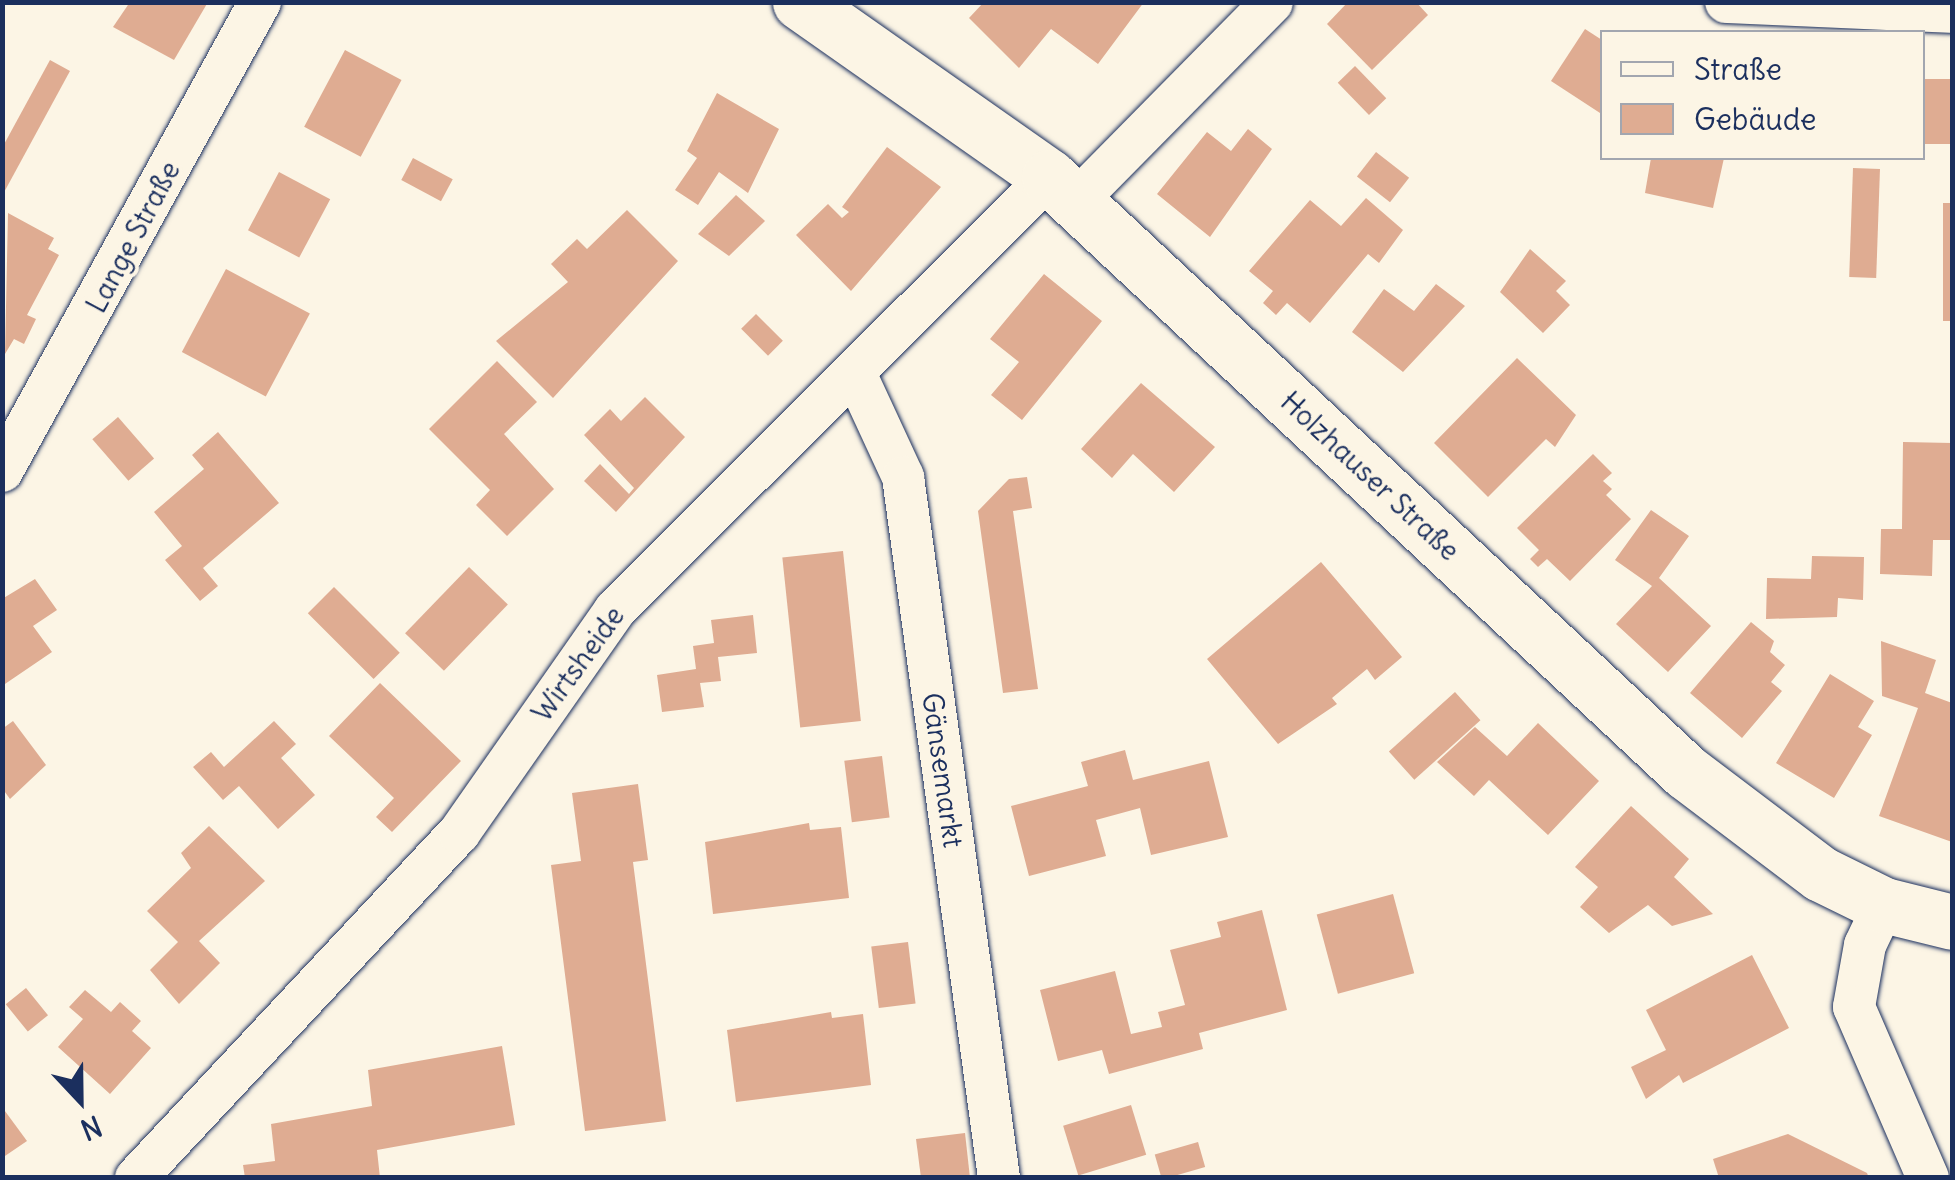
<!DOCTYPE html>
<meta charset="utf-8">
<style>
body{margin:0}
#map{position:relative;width:1955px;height:1180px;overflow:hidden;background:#fcf5e5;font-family:Delius,sans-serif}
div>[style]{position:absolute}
.building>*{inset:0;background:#dfac92;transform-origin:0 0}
.roads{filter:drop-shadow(0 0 2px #1b2f5e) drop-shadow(0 0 2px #1b2f5e)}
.street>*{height:42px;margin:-21px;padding:0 21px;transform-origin:21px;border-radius:21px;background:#fcf5e5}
.secondary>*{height:55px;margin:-27.5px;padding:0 27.5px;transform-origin:27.5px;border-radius:27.5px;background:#fcf5e5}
span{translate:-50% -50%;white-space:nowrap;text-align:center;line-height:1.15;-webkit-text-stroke:8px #fcf5e5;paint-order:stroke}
.street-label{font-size:28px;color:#1b2f5e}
.frame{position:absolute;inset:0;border:5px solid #1b2f5e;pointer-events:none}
.legend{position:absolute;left:1600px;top:30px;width:325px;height:130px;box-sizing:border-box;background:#fcf5e5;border:2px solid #a2a6af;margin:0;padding:12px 18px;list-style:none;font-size:30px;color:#1b2f5e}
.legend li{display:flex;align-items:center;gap:20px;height:50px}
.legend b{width:50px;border:2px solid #a2a6af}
.north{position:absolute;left:30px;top:1050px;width:100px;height:100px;-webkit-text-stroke:8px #fcf5e5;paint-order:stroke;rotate:158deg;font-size:28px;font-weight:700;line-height:40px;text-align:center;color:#1b2f5e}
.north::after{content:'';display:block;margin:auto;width:35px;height:45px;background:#1b2f5e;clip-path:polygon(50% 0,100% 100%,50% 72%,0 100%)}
</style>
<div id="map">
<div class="building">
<div style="clip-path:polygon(130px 2px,208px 2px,174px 60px,113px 27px)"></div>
<div style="clip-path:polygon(984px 2px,1022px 5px,1144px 2px,1098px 64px,1051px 29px,1019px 68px,969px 18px)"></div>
<div style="clip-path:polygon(1348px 2px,1416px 2px,1428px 15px,1372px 70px,1327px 24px)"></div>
<div style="clip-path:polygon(1585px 29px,1602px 40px,1600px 113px,1551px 81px)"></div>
<div style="left:345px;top:50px;width:64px;height:87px;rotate:28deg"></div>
<div style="clip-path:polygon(50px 60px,70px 71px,2px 196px,2px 148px)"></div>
<div style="left:1355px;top:66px;width:45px;height:24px;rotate:46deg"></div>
<div style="left:1922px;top:79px;width:30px;height:65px"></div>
<div style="clip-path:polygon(717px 93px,779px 129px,748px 193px,719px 172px,698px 205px,675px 190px,697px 158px,687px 151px)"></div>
<div style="clip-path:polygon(1248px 129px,1272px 149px,1210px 237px,1157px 194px,1207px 132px,1231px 151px)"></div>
<div style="clip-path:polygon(887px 147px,941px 187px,851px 291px,796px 235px,828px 204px,842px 218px,849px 212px,842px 207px)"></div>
<div style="left:1376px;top:152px;width:42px;height:31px;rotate:38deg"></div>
<div style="left:413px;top:158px;width:45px;height:25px;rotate:28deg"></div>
<div style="clip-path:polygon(1651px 158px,1724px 158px,1713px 208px,1645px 193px)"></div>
<div style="left:1853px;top:168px;width:27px;height:109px;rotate:2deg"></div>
<div style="left:279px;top:172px;width:58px;height:66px;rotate:28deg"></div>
<div style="clip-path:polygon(736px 195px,765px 221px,729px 256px,698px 234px)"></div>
<div style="clip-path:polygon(1366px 198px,1403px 230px,1379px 263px,1368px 254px,1310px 323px,1287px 303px,1276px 315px,1263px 303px,1273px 291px,1249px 271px,1310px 200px,1341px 226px)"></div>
<div style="left:1943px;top:203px;width:9px;height:118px"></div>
<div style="clip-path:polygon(627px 210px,678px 261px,553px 398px,496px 341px,568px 282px,551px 264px,577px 239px,587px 249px)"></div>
<div style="clip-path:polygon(8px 213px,54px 238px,48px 249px,59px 255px,27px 315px,36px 319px,24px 344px,14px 339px,5px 354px)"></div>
<div style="clip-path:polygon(1530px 249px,1566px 281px,1556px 291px,1570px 305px,1543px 333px,1500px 292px)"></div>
<div style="left:226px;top:269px;width:95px;height:94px;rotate:28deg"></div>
<div style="clip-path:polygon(1044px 274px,1102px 321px,1022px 420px,991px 395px,1019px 362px,990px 339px)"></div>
<div style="clip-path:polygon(1436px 284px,1465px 306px,1403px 372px,1352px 332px,1384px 289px,1414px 311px)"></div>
<div style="left:756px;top:314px;width:38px;height:21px;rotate:45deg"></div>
<div style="clip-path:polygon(1517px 358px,1576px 415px,1555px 447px,1546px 439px,1488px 497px,1434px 443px)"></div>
<div style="clip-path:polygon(497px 361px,537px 402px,504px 434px,554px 489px,507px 536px,476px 505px,490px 490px,429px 429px)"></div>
<div style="clip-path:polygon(1141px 383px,1215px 447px,1174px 492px,1133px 454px,1112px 478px,1081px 449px)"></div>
<div style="clip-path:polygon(645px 397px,685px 437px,616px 512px,584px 481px,600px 464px,629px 494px,634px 488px,584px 435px,610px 409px,621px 421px)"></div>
<div style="left:118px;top:417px;width:55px;height:34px;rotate:49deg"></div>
<div style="clip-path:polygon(218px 432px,279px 503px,203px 568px,218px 586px,200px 601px,165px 560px,182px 546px,154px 512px,204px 469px,192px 455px)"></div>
<div style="clip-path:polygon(1903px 442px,1952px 443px,1952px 540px,1933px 540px,1932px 576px,1880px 574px,1881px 529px,1902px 529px)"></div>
<div style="clip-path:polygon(1593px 454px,1612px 473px,1603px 481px,1612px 489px,1606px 495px,1631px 519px,1570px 581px,1547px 559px,1538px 567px,1530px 559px,1539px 550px,1517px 528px)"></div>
<div style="clip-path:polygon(1027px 477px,1032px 508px,1013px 511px,1038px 689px,1003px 693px,978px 511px,1009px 479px)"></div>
<div style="clip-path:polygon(1651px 510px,1689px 536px,1659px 578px,1711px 626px,1668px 672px,1616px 624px,1652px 586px,1615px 560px)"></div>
<div style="left:843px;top:551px;width:171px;height:61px;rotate:84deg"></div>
<div style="clip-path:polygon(1812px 556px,1864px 557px,1863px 600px,1838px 598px,1837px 617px,1766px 619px,1767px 578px,1811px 579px)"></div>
<div style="clip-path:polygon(1321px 562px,1402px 657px,1375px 680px,1367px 669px,1332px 698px,1337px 704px,1278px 744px,1207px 659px)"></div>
<div style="left:469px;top:567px;width:54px;height:92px;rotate:44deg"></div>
<div style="clip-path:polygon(35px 579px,57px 610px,33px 626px,52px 652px,2px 686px,2px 599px)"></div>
<div style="left:334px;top:587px;width:93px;height:37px;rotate:45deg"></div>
<div style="clip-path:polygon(753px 615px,757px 653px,718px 657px,721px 681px,700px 683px,704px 707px,662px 712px,657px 675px,696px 669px,693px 646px,714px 643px,711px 620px)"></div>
<div style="clip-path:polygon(1751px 622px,1774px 641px,1770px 652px,1785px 665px,1771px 682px,1782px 691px,1742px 738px,1690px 693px)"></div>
<div style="clip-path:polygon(1881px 641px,1936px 660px,1925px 693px,1952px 703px,1952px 842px,1879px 816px,1918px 708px,1882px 696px)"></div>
<div style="clip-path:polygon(1830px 674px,1874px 701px,1858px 727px,1872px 735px,1834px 798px,1776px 763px)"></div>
<div style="clip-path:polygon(380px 683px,461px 761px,392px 832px,376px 817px,394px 798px,329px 736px)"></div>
<div style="left:1455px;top:692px;width:38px;height:89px;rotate:48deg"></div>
<div style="clip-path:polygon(13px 721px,46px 765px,10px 799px,2px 788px,2px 729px)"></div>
<div style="clip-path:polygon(274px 721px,296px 744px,281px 758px,315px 795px,278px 829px,239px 786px,223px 800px,193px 767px,211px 752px,224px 767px)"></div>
<div style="clip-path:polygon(1538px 723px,1599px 781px,1548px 835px,1489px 780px,1474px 796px,1437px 762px,1475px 727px,1507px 756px)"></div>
<div style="clip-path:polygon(1125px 750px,1133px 780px,1209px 761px,1228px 837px,1151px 855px,1140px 808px,1096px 820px,1106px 856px,1029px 876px,1011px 806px,1088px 786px,1081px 762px)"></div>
<div style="left:882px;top:756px;width:62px;height:38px;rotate:83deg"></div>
<div style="clip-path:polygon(638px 784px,648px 860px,633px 862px,666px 1121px,585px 1131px,551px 865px,581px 861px,572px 793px)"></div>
<div style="clip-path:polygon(1631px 806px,1689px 859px,1674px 877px,1713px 914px,1672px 926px,1648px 905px,1609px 933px,1580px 907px,1598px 887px,1575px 867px)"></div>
<div style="clip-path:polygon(809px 823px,810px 830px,841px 827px,849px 898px,713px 914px,705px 842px)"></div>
<div style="clip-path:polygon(209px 826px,265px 881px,199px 941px,220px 963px,179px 1004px,150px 970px,178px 942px,147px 911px,191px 868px,181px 853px)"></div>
<div style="left:1393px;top:894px;width:82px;height:79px;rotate:75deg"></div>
<div style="clip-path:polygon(1262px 910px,1287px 1010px,1199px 1033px,1203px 1049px,1109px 1074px,1102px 1050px,1058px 1061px,1040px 990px,1115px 971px,1131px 1034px,1162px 1027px,1158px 1012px,1185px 1005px,1170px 950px,1221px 937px,1217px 922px)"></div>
<div style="left:908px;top:942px;width:62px;height:37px;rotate:83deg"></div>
<div style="clip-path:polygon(1752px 955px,1789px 1028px,1683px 1083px,1679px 1075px,1646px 1099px,1631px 1067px,1666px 1050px,1646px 1010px)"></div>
<div style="left:26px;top:988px;width:35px;height:26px;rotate:51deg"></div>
<div style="clip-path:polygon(85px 990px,111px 1012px,120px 1002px,141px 1021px,132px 1031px,151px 1048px,110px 1094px,58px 1047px,83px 1019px,69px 1007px)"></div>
<div style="clip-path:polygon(831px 1012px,832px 1018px,863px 1014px,871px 1085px,736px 1102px,727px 1030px)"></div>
<div style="clip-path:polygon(502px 1046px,515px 1125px,377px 1150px,380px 1178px,245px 1178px,243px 1165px,275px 1161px,271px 1124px,372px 1106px,368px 1070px)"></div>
<div style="left:1131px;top:1105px;width:52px;height:71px;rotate:73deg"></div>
<div style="clip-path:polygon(2px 1107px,27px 1141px,2px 1158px)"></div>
<div style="clip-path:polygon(965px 1133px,970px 1178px,921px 1178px,916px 1139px)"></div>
<div style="clip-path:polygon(1788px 1134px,1867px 1173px,1869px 1178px,1719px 1178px,1713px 1159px)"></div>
<div style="left:1198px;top:1142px;width:26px;height:45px;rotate:74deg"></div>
</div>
<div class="roads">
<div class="street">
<div style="left:1726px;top:2px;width:226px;rotate:2.5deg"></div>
<div style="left:1076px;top:201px;width:279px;rotate:-45.4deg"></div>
<div style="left:855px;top:373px;width:115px;rotate:65.2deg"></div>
<div style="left:903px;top:477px;width:708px;rotate:82.2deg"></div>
<div style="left:2px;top:471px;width:535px;rotate:-61.18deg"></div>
<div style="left:1884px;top:905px;width:44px;rotate:115.4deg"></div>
<div style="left:1865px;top:945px;width:63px;rotate:100.1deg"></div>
<div style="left:1854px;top:1007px;width:186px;rotate:66.6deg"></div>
<div style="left:136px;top:1178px;width:473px;rotate:-46.9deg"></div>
<div style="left:459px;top:833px;width:272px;rotate:-55deg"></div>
<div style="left:615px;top:610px;width:613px;rotate:-44.93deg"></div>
</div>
<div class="secondary">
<div style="left:800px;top:2px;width:304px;rotate:35.1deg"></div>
<div style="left:1049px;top:177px;width:872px;rotate:43.05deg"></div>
<div style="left:1686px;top:772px;width:169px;rotate:37.1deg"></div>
<div style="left:1821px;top:874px;width:70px;rotate:26.2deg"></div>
<div style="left:1884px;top:905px;width:70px;rotate:14deg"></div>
</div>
</div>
<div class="street-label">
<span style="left:133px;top:237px;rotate:-62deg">Lange Straße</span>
<span style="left:1370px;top:476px;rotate:43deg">Holzhauser Straße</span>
<span style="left:578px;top:664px;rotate:-54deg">Wirtsheide</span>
<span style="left:943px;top:770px;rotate:82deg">Gänsemarkt</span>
</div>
<div class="frame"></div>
<ul class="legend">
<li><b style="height:12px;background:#fcf5e5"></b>Straße</li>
<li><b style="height:28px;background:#dfac92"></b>Gebäude</li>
</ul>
<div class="north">N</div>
</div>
